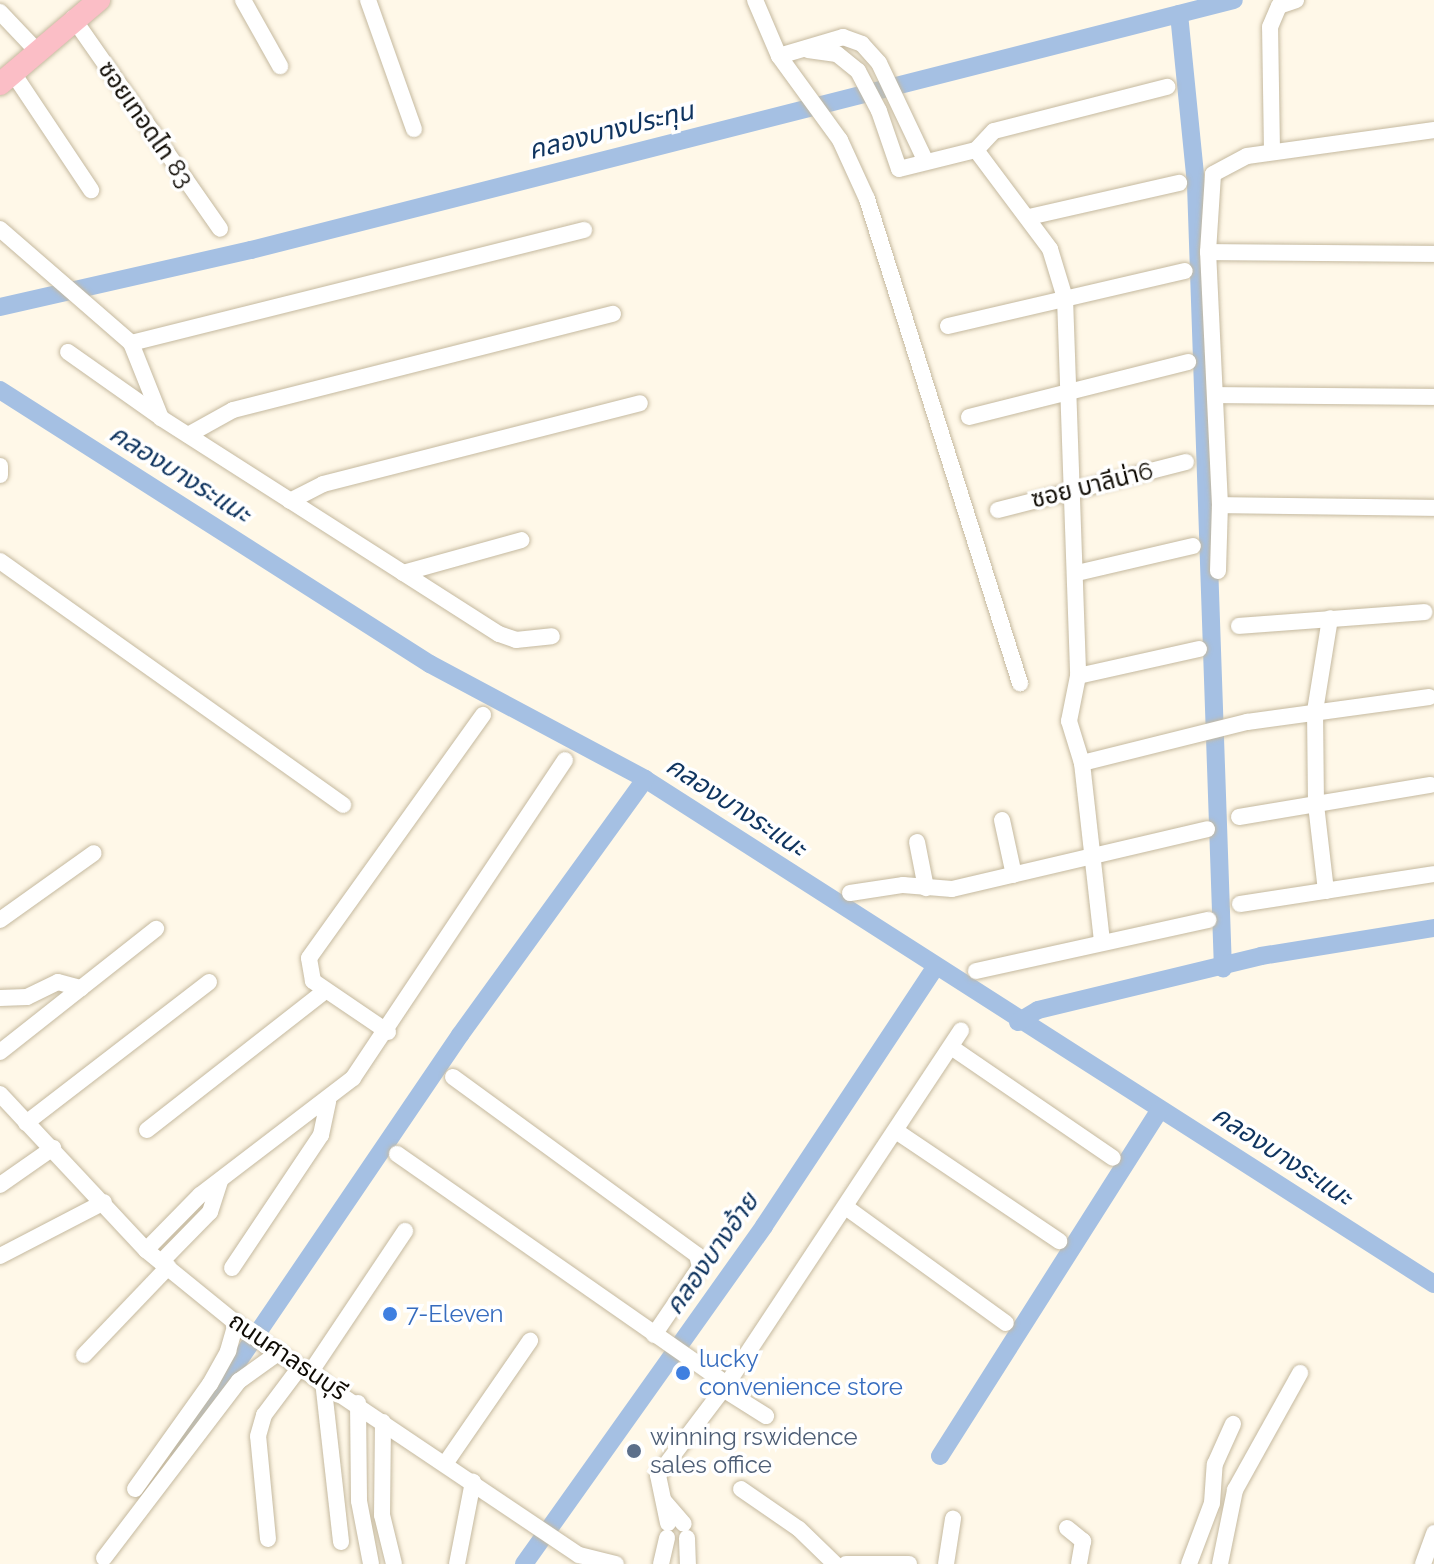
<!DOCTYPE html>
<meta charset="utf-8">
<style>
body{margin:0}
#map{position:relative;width:1434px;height:1564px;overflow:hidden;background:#fff8e8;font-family:Raleway,"Noto Sans Thai",sans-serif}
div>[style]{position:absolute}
.canal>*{height:18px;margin:-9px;padding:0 9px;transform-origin:9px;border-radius:9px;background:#a5c0e3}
.roads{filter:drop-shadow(0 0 2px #c5b99f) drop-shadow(0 0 2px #c5b99f)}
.minor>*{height:16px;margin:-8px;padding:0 8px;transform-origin:8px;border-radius:8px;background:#fff}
.major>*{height:22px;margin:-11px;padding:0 11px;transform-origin:11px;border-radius:11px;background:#fbbec6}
.dots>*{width:22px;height:22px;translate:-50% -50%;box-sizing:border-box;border:4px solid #fff;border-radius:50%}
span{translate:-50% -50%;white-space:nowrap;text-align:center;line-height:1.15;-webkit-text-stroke:7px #fff;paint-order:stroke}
.street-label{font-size:24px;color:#0f0b04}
.shop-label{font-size:24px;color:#366cbe}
.left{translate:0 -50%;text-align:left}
.service-label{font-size:24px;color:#4e5e75}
.water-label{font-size:26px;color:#0f345f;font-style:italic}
</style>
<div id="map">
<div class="canal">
<div style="left:1179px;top:14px;width:172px;rotate:84.3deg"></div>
<div style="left:1196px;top:185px;width:784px;rotate:88.03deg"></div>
<div style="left:0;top:307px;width:257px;rotate:-12.8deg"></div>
<div style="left:251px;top:250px;width:1014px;rotate:-14.27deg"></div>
<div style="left:0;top:390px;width:510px;rotate:32.51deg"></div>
<div style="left:430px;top:664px;width:244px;rotate:28.1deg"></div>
<div style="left:645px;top:779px;width:937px;rotate:32.62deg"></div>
<div style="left:1018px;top:1022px;width:23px;rotate:-31deg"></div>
<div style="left:1038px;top:1010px;width:229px;rotate:-13.6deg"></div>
<div style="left:1261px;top:956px;width:175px;rotate:-9.2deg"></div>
<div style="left:178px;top:1450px;width:502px;rotate:-55.8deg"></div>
<div style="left:460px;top:1035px;width:316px;rotate:-54.1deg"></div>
<div style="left:940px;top:1456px;width:410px;rotate:-57.6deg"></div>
<div style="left:524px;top:1564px;width:415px;rotate:-54.6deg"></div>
<div style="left:764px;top:1226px;width:310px;rotate:-56.5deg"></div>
</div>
<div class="roads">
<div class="minor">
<div style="left:243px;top:0;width:76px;rotate:60.7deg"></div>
<div style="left:368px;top:0;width:137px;rotate:70.4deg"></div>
<div style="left:755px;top:0;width:61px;rotate:66.8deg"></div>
<div style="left:779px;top:56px;width:67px;rotate:-16.5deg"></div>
<div style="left:843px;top:37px;width:20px;rotate:20deg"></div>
<div style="left:862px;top:44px;width:25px;rotate:48deg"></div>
<div style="left:879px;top:63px;width:107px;rotate:64.6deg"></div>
<div style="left:0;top:12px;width:55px;rotate:46.5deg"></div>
<div style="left:73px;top:18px;width:257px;rotate:55.1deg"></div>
<div style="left:808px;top:50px;width:29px;rotate:8deg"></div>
<div style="left:837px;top:54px;width:27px;rotate:39deg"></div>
<div style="left:858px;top:71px;width:45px;rotate:62.3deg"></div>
<div style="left:879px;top:111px;width:61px;rotate:71deg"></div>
<div style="left:899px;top:169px;width:79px;rotate:-13.9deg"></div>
<div style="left:779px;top:56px;width:104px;rotate:54deg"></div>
<div style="left:840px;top:140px;width:65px;rotate:65.4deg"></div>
<div style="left:867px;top:199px;width:508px;rotate:72.46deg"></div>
<div style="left:13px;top:73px;width:141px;rotate:56.3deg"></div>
<div style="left:976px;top:150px;width:124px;rotate:53.2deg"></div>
<div style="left:1050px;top:249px;width:51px;rotate:73deg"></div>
<div style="left:1065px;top:298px;width:378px;rotate:88deg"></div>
<div style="left:1078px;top:676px;width:46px;rotate:101.3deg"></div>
<div style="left:1069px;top:721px;width:44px;rotate:72.8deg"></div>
<div style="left:1082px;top:763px;width:180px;rotate:83.6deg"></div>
<div style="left:976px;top:150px;width:26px;rotate:-47deg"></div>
<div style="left:994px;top:131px;width:179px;rotate:-14.3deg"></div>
<div style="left:1272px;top:151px;width:124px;rotate:-90.9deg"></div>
<div style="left:1270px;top:27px;width:23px;rotate:-67deg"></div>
<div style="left:1279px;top:6px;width:18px;rotate:-19deg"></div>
<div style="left:1029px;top:217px;width:154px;rotate:-12.8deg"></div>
<div style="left:0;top:229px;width:174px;rotate:41deg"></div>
<div style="left:131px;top:343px;width:81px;rotate:68.2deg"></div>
<div style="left:161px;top:418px;width:401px;rotate:32.6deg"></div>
<div style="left:499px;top:634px;width:18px;rotate:19deg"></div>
<div style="left:516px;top:640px;width:36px;rotate:-6deg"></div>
<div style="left:1208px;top:252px;width:226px;rotate:0.5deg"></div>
<div style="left:948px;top:326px;width:243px;rotate:-13.1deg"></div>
<div style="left:131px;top:343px;width:467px;rotate:-14deg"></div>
<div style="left:68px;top:352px;width:113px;rotate:35.2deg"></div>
<div style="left:1215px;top:395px;width:219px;rotate:0.5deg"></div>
<div style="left:969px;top:417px;width:226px;rotate:-14.1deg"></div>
<div style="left:188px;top:435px;width:51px;rotate:-29.1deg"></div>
<div style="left:233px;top:410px;width:392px;rotate:-14.2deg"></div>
<div style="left:0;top:466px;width:9px;rotate:90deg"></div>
<div style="left:290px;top:501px;width:37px;rotate:-27deg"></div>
<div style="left:323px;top:484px;width:327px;rotate:-14.3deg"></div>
<div style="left:1220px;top:505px;width:214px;rotate:0.8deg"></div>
<div style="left:998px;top:510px;width:194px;rotate:-14.3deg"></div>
<div style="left:0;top:561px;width:421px;rotate:35.4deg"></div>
<div style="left:1218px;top:571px;width:66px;rotate:-88.3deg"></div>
<div style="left:1220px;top:505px;width:253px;rotate:-92.7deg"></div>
<div style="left:1208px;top:252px;width:78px;rotate:-86.3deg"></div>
<div style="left:1213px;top:174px;width:38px;rotate:-28deg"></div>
<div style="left:1247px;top:156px;width:189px;rotate:-7.9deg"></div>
<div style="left:403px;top:573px;width:123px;rotate:-15.5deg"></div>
<div style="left:1077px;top:573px;width:119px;rotate:-13.1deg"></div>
<div style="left:1239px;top:626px;width:186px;rotate:-4.3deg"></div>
<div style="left:1078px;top:676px;width:124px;rotate:-12.6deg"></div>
<div style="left:1082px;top:763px;width:170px;rotate:-14deg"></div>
<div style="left:1247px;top:722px;width:184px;rotate:-7.8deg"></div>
<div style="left:1239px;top:817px;width:194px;rotate:-9.5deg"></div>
<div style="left:1002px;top:820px;width:56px;rotate:77.7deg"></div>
<div style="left:917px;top:842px;width:47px;rotate:78.9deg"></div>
<div style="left:1326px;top:891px;width:87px;rotate:-96.6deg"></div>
<div style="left:1316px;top:805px;width:94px;rotate:-90.6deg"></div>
<div style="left:1315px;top:711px;width:94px;rotate:-80.8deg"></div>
<div style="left:850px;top:893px;width:54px;rotate:-8.6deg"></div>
<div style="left:903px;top:885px;width:49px;rotate:4.7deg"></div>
<div style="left:952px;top:889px;width:262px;rotate:-13.2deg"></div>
<div style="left:1240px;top:904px;width:196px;rotate:-8.8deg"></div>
<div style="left:0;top:920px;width:115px;rotate:-35.5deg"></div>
<div style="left:976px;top:971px;width:238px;rotate:-12.4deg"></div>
<div style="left:0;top:998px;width:27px;rotate:-2deg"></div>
<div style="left:27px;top:997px;width:34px;rotate:-26deg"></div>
<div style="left:58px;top:982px;width:24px;rotate:15deg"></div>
<div style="left:388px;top:1032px;width:91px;rotate:-145.8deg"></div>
<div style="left:313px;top:981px;width:23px;rotate:-100deg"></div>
<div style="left:309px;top:958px;width:299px;rotate:-54.4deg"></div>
<div style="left:951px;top:1047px;width:196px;rotate:34.4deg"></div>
<div style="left:0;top:1052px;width:199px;rotate:-38.3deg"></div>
<div style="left:453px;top:1077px;width:302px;rotate:36.1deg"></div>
<div style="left:697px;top:1255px;width:12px;rotate:76deg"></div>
<div style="left:700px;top:1267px;width:82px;rotate:124.1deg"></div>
<div style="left:0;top:1094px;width:214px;rotate:46.9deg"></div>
<div style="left:146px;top:1250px;width:130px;rotate:39.1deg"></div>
<div style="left:247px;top:1332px;width:400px;rotate:33.9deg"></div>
<div style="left:579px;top:1555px;width:38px;rotate:14deg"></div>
<div style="left:26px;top:1123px;width:231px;rotate:-37.6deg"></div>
<div style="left:147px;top:1130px;width:226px;rotate:-38deg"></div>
<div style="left:896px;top:1131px;width:197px;rotate:34deg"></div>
<div style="left:397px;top:1154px;width:402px;rotate:34.9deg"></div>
<div style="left:0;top:1185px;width:65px;rotate:-34.9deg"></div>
<div style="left:847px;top:1208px;width:196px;rotate:35.9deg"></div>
<div style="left:146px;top:1250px;width:77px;rotate:-45.5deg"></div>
<div style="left:200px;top:1195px;width:193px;rotate:-37.4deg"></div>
<div style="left:353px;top:1078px;width:382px;rotate:-56.3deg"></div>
<div style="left:0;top:1256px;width:117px;rotate:-27.4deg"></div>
<div style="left:161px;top:1262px;width:70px;rotate:-45.6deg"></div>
<div style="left:210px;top:1212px;width:33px;rotate:-72deg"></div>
<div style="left:232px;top:1268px;width:160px;rotate:-56.2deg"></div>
<div style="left:321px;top:1135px;width:35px;rotate:-78deg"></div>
<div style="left:84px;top:1355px;width:122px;rotate:-46.3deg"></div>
<div style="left:310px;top:1373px;width:171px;rotate:-56.2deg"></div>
<div style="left:323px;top:1381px;width:162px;rotate:83.6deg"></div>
<div style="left:723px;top:1389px;width:51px;rotate:32.1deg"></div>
<div style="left:358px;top:1403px;width:98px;rotate:89.4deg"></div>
<div style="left:359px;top:1501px;width:64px;rotate:79.2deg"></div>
<div style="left:383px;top:1422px;width:93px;rotate:90.6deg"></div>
<div style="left:382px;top:1515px;width:50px;rotate:76.2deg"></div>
<div style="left:445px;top:1464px;width:150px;rotate:-55.4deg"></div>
<div style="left:135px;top:1489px;width:129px;rotate:-54.5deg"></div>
<div style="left:210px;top:1384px;width:38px;rotate:-61deg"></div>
<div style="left:228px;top:1351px;width:29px;rotate:-74deg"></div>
<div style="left:741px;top:1489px;width:70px;rotate:34.6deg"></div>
<div style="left:799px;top:1529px;width:50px;rotate:44.2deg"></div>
<div style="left:664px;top:1501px;width:30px;rotate:49deg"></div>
<div style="left:668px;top:1523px;width:49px;rotate:-101.8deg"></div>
<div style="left:658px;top:1475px;width:114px;rotate:-52.8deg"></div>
<div style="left:727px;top:1384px;width:424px;rotate:-56.5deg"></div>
<div style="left:1067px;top:1528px;width:21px;rotate:39deg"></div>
<div style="left:1083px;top:1541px;width:23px;rotate:100deg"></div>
<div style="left:687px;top:1538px;width:26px;rotate:88deg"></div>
<div style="left:268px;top:1539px;width:103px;rotate:-95.5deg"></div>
<div style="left:258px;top:1436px;width:22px;rotate:-74deg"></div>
<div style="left:264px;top:1415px;width:60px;rotate:-53.1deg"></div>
<div style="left:104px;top:1558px;width:223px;rotate:-52.7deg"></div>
<div style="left:239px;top:1381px;width:48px;rotate:-35.7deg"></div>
<div style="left:457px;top:1564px;width:84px;rotate:-79deg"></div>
<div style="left:661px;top:1564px;width:27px;rotate:-77deg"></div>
<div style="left:846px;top:1564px;width:63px"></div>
<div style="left:946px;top:1564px;width:46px;rotate:-81.2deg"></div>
<div style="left:1189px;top:1564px;width:65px;rotate:-69.3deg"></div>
<div style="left:1212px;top:1503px;width:39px;rotate:-86deg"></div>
<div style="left:1215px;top:1464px;width:44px;rotate:-65.8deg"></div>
<div style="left:1220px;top:1564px;width:76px;rotate:-78.5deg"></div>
<div style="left:1235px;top:1490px;width:134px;rotate:-60.9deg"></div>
<div style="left:1423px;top:1564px;width:33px;rotate:-70deg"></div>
</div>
<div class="major">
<div style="left:0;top:84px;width:130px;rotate:-40.3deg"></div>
</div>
</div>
<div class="dots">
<div style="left:390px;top:1314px;background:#3f7fe0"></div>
<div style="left:683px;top:1373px;background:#3f7fe0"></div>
<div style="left:634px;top:1451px;background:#5c6f8a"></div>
</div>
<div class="street-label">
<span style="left:146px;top:124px;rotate:55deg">ซอยเทอดไท 83</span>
<span style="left:1092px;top:485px;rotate:-14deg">ซอย บาลีน่า6</span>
<span style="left:288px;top:1356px;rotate:34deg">ถนนศาลธนบุรี</span>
</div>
<div class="shop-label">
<span class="left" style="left:406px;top:1314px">7-Eleven</span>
<span class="left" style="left:699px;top:1373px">lucky<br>convenience store</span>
</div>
<div class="service-label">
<span class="left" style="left:650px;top:1451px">winning rswidence<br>sales office</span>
</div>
<div class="water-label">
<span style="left:611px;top:131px;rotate:-14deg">คลองบางประทุน</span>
<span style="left:180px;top:474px;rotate:32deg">คลองบางระแนะ</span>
<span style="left:736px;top:807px;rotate:33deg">คลองบางระแนะ</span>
<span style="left:1282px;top:1156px;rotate:33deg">คลองบางระแนะ</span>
<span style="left:712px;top:1254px;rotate:-55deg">คลองบางอ้าย</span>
</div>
</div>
